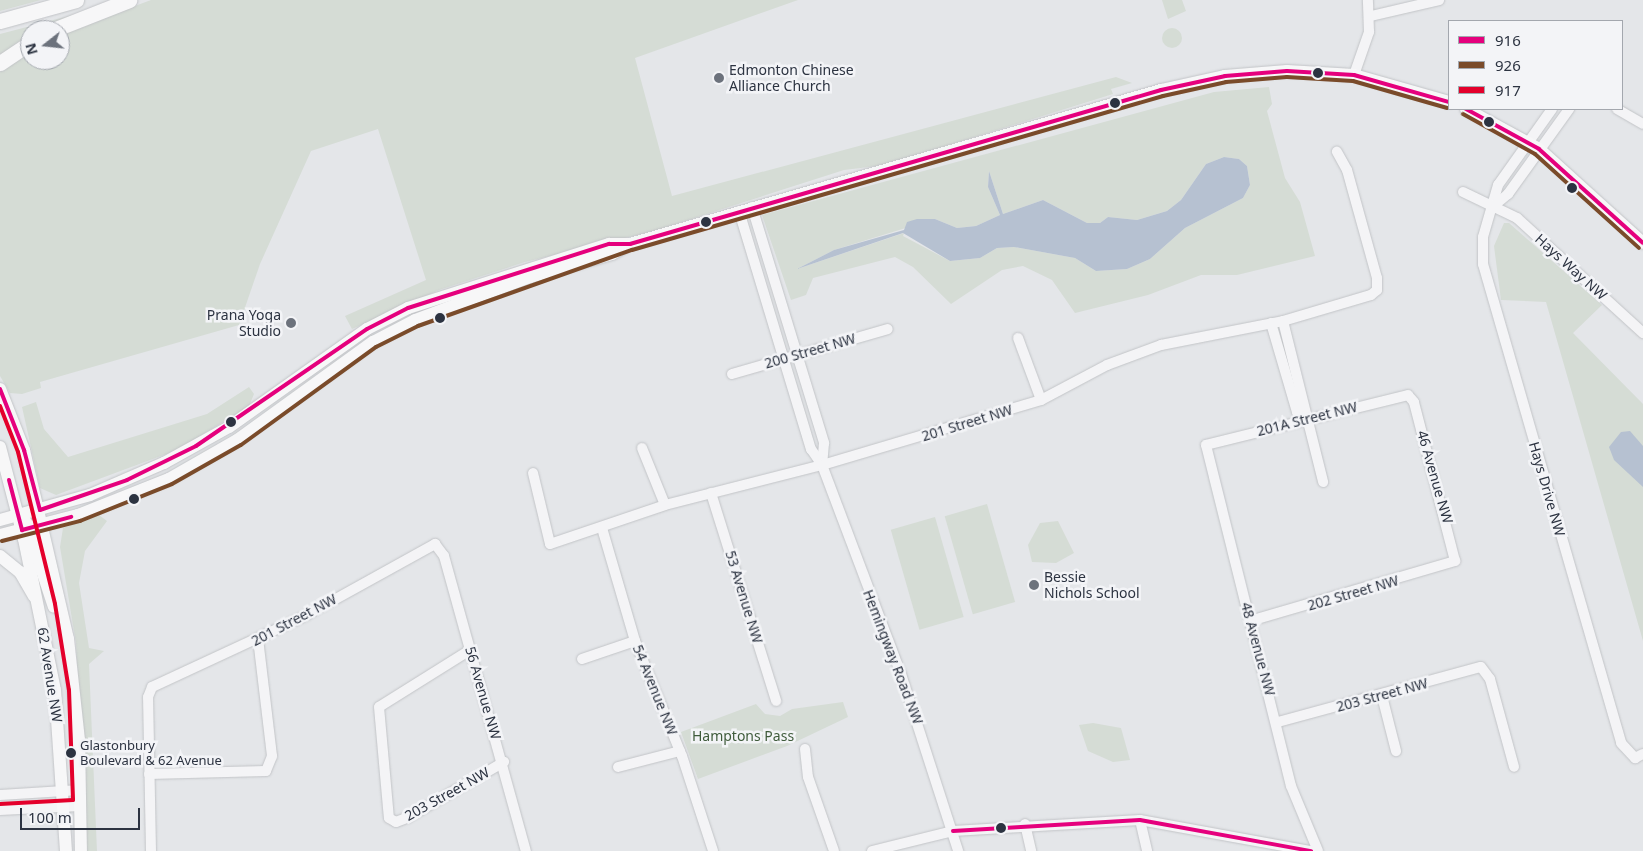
<!DOCTYPE html>
<style>
body{margin:0}
#map{position:relative;width:1643px;height:851px;overflow:hidden;background:#e4e6e9;font-family:"Noto Sans",sans-serif}
div>[style]{position:absolute}
.green>*{inset:0;background:#d5dcd5;transform-origin:0 0}
.round{border-radius:50%}
.water>*{inset:0;background:#b6c1d1}
.roads{filter:drop-shadow(0 0 1px #c2c4c7) drop-shadow(0 0 1px #c2c4c7)}
.minor>*{height:10px;margin:-5px;padding:0 5px;transform-origin:5px;border-radius:5px;background:#f4f4f6}
.major>*{height:12px;margin:-6px;padding:0 6px;transform-origin:6px;border-radius:6px;background:#f7f7f8}
.highway>*{height:15px;margin:-7.5px;padding:0 7.5px;transform-origin:7.5px;border-radius:7.5px;background:#f7f7f8}
.bus-1>*{height:4px;margin:-2px;padding:0 2px;transform-origin:2px;border-radius:2px;background:#e5007d}
.bus-2>*{height:4px;margin:-2px;padding:0 2px;transform-origin:2px;border-radius:2px;background:#7a4b2a}
.bus-3>*{height:4px;margin:-2px;padding:0 2px;transform-origin:2px;border-radius:2px;background:#e4002b}
.dots>*{width:14px;height:14px;translate:-50% -50%;box-sizing:border-box;border:2px solid #f3f4f7;border-radius:50%}
span{translate:-50% -50%;white-space:nowrap;text-align:center;line-height:1.15;-webkit-text-stroke:5px #f3f4f7;paint-order:stroke}
.bus-label{font-size:13px;color:#2c3341}
.left{translate:0 -50%;text-align:left}
.poi-label{font-size:14px;color:#2c3341}
.right{translate:-100% -50%;text-align:right}
.street-label{font-size:14px;color:#2c3341}
.park-label{font-size:14px;color:#3f5b3b}
.legend{position:absolute;left:1448px;top:20px;width:175px;height:90px;box-sizing:border-box;background:#f3f4f7;border:1px solid #a3a7ae;margin:0;padding:6px 9px;list-style:none;font-size:15px;color:#2c3341}
.legend li{display:flex;align-items:center;gap:10px;height:25px}
.legend b{width:25px;border:1px solid #a3a7ae}
.north{position:absolute;left:20px;top:20px;width:50px;height:50px;box-sizing:border-box;background:#f3f4f7;border:1px solid #a3a7ae;border-radius:50%;rotate:254deg;font-size:14px;font-weight:700;line-height:20px;text-align:center;color:#2c3341}
.north::after{content:'';display:block;margin:auto;width:18px;height:22px;background:#6c727c;clip-path:polygon(50% 0,100% 100%,50% 72%,0 100%)}
.scale{position:absolute;left:20px;top:808px;width:120px;height:22px;box-sizing:border-box;border:2px solid #2c3341;border-top:0;padding-left:6px;font-size:15px;line-height:18px;white-space:nowrap;color:#2c3341;-webkit-text-stroke:4px #f3f4f7;paint-order:stroke}
</style>
<div id="map">
<div class="green">
<div style="clip-path:polygon(0 0,41px 0,0 11px)"></div>
<div style="clip-path:polygon(151px 0,798px 0,635px 58px,672px 196px,1116px 77px,1132px 83px,1111px 89px,1113px 94px,885px 165px,844px 170px,654px 231px,525px 262px,439px 290px,352px 329px,345px 316px,426px 280px,378px 129px,311px 151px,260px 264px,239px 325px,40px 382px,41px 388px,22px 394px,10px 393px,0 376px,0 72px,30px 50px,30px 60px,60px 60px,60px 34px)"></div>
<div style="clip-path:polygon(1162px 0,1182px 0,1186px 11px,1168px 19px)"></div>
<div style="clip-path:polygon(88px 11px,43px 30px,30px 30px,30px 37px,0 56px,0 34px)"></div>
<div class="round" style="left:1162px;top:28px;width:20px;height:20px"></div>
<div style="clip-path:polygon(evenodd,1269px 87px,1272px 104px,1267px 111px,1285px 178px,1300px 202px,1315px 256px,1237px 275px,1201px 275px,1148px 295px,1075px 313px,1052px 280px,1023px 266px,1002px 270px,951px 304px,913px 267px,895px 257px,813px 278px,806px 295px,791px 300px,762px 215px,1214px 92px,1269px 87px,1224px 157px,1239px 159px,1247px 166px,1250px 185px,1243px 198px,1185px 228px,1150px 259px,1127px 269px,1096px 271px,1075px 258px,1014px 247px,997px 248px,980px 258px,950px 261px,903px 236px,904px 233px,797px 269px,834px 250px,935px 219px,957px 228px,976px 226px,1000px 215px,988px 187px,989px 171px,1003px 214px,1043px 200px,1087px 223px,1100px 223px,1108px 217px,1137px 220px,1167px 211px,1181px 200px,1206px 164px,1224px 157px)"></div>
<div style="clip-path:polygon(1504px 223px,1509px 223px,1602px 305px,1573px 333px,1643px 404px,1643px 641px,1546px 302px,1501px 300px,1494px 246px)"></div>
<div style="clip-path:polygon(249px 387px,254px 394px,249px 406px,177px 450px,56px 495px,40px 488px,22px 407px,36px 402px,44px 429px,68px 457px,207px 414px)"></div>
<div style="left:987px;top:504px;width:102px;height:44px;rotate:74deg"></div>
<div style="clip-path:polygon(99px 515px,107px 521px,85px 551px,79px 583px,89px 648px,104px 651px,89px 664px,97px 851px,86px 851px,76px 643px,60px 547px,63px 528px)"></div>
<div style="left:935px;top:517px;width:104px;height:46px;rotate:74deg"></div>
<div style="clip-path:polygon(1058px 521px,1074px 553px,1056px 563px,1032px 562px,1028px 545px,1040px 523px)"></div>
<div style="clip-path:polygon(843px 702px,848px 717px,787px 746px,698px 779px,681px 732px,756px 704px,765px 714px,780px 716px,792px 709px)"></div>
<div style="clip-path:polygon(1093px 723px,1121px 728px,1130px 760px,1113px 762px,1088px 751px,1079px 725px)"></div>
</div>
<div class="water">
<div style="clip-path:polygon(1224px 157px,1239px 159px,1247px 166px,1250px 185px,1243px 198px,1185px 228px,1150px 259px,1127px 269px,1096px 271px,1075px 258px,1014px 247px,997px 248px,980px 258px,950px 261px,903px 233px,797px 269px,834px 250px,904px 230px,907px 222px,917px 219px,935px 219px,957px 228px,976px 226px,1000px 215px,988px 187px,989px 171px,1003px 214px,1043px 200px,1087px 223px,1100px 223px,1108px 217px,1137px 220px,1167px 211px,1181px 200px,1206px 164px)"></div>
<div style="clip-path:polygon(1630px 431px,1643px 446px,1643px 487px,1614px 460px,1609px 447px,1621px 432px)"></div>
</div>
<div class="roads">
<div class="minor">
<div style="left:1371px;top:16px;width:70px;rotate:-13.2deg"></div>
<div style="left:1354px;top:75px;width:46px;rotate:-70.8deg"></div>
<div style="left:1369px;top:32px;width:32px;rotate:-92deg"></div>
<div style="left:1552px;top:109px;width:93px;rotate:125.4deg"></div>
<div style="left:1498px;top:185px;width:54px;rotate:106.1deg"></div>
<div style="left:1483px;top:237px;width:27px;rotate:90deg"></div>
<div style="left:1483px;top:264px;width:498px;rotate:73.9deg"></div>
<div style="left:1621px;top:743px;width:21px;rotate:47deg"></div>
<div style="left:1635px;top:758px;width:9px;rotate:-27deg"></div>
<div style="left:1617px;top:109px;width:30px;rotate:30deg"></div>
<div style="left:1463px;top:192px;width:60px;rotate:25.7deg"></div>
<div style="left:1517px;top:218px;width:171px;rotate:42.4deg"></div>
<div style="left:1496px;top:204px;width:16px;rotate:-40deg"></div>
<div style="left:1508px;top:194px;width:105px;rotate:-54.3deg"></div>
<div style="left:752px;top:207px;width:247px;rotate:73deg"></div>
<div style="left:824px;top:443px;width:22px;rotate:95deg"></div>
<div style="left:739px;top:211px;width:249px;rotate:73.2deg"></div>
<div style="left:811px;top:449px;width:19px;rotate:55deg"></div>
<div style="left:822px;top:465px;width:223px;rotate:69.3deg"></div>
<div style="left:901px;top:674px;width:186px;rotate:72.1deg"></div>
<div style="left:1283px;top:321px;width:166px;rotate:76deg"></div>
<div style="left:1271px;top:323px;width:93px;rotate:73.7deg"></div>
<div style="left:1297px;top:412px;width:13px;rotate:48deg"></div>
<div style="left:1018px;top:338px;width:66px;rotate:69.6deg"></div>
<div style="left:732px;top:374px;width:162px;rotate:-16.1deg"></div>
<div style="left:642px;top:448px;width:61px;rotate:68deg"></div>
<div style="left:533px;top:473px;width:73px;rotate:76.5deg"></div>
<div style="left:550px;top:544px;width:121px;rotate:-18.7deg"></div>
<div style="left:665px;top:505px;width:162px;rotate:-14.3deg"></div>
<div style="left:822px;top:465px;width:228px;rotate:-16.5deg"></div>
<div style="left:1041px;top:400px;width:75px;rotate:-27.9deg"></div>
<div style="left:1107px;top:365px;width:58px;rotate:-20.3deg"></div>
<div style="left:1161px;top:345px;width:124px;rotate:-11.1deg"></div>
<div style="left:1283px;top:321px;width:92px;rotate:-16.5deg"></div>
<div style="left:1371px;top:295px;width:8px;rotate:-40deg"></div>
<div style="left:1377px;top:290px;width:12px;rotate:-90deg"></div>
<div style="left:1377px;top:278px;width:112px;rotate:-105.5deg"></div>
<div style="left:1347px;top:170px;width:21px;rotate:-119deg"></div>
<div style="left:711px;top:493px;width:218px;rotate:72.6deg"></div>
<div style="left:602px;top:528px;width:118px;rotate:73.7deg"></div>
<div style="left:635px;top:641px;width:124px;rotate:67.8deg"></div>
<div style="left:682px;top:756px;width:100px;rotate:71.9deg"></div>
<div style="left:1250px;top:621px;width:214px;rotate:-16.3deg"></div>
<div style="left:1455px;top:561px;width:164px;rotate:-104.5deg"></div>
<div style="left:1414px;top:402px;width:9px;rotate:-131deg"></div>
<div style="left:1408px;top:395px;width:208px;rotate:166.1deg"></div>
<div style="left:1206px;top:445px;width:351px;rotate:76deg"></div>
<div style="left:1291px;top:786px;width:70px;rotate:67.4deg"></div>
<div style="left:470px;top:650px;width:107px;rotate:147.9deg"></div>
<div style="left:379px;top:707px;width:111px;rotate:84.9deg"></div>
<div style="left:389px;top:818px;width:8px;rotate:30deg"></div>
<div style="left:396px;top:822px;width:14px;rotate:-21deg"></div>
<div style="left:409px;top:817px;width:110px;rotate:-30.1deg"></div>
<div style="left:582px;top:659px;width:56px;rotate:-18.8deg"></div>
<div style="left:1382px;top:696px;width:57px;rotate:75.7deg"></div>
<div style="left:1278px;top:722px;width:210px;rotate:-15.2deg"></div>
<div style="left:1481px;top:667px;width:15px;rotate:53deg"></div>
<div style="left:1490px;top:679px;width:91px;rotate:74.7deg"></div>
<div style="left:805px;top:749px;width:28px;rotate:84deg"></div>
<div style="left:808px;top:777px;width:78px;rotate:70.6deg"></div>
<div style="left:618px;top:767px;width:64px;rotate:-14.5deg"></div>
<div style="left:149px;top:774px;width:117px;rotate:-1.5deg"></div>
<div style="left:266px;top:771px;width:16px;rotate:-68deg"></div>
<div style="left:272px;top:756px;width:118px;rotate:-96.8deg"></div>
<div style="left:0;top:795px;width:80px;rotate:-3.6deg"></div>
<div style="left:0;top:810px;width:80px;rotate:-2.9deg"></div>
<div style="left:1140px;top:820px;width:32px;rotate:77deg"></div>
<div style="left:1025px;top:824px;width:28px;rotate:77deg"></div>
<div style="left:151px;top:851px;width:154px;rotate:-91.1deg"></div>
<div style="left:148px;top:697px;width:11px;rotate:-68deg"></div>
<div style="left:152px;top:687px;width:169px;rotate:-24.9deg"></div>
<div style="left:305px;top:616px;width:149px;rotate:-29deg"></div>
<div style="left:435px;top:544px;width:15px;rotate:53deg"></div>
<div style="left:444px;top:556px;width:306px;rotate:74.5deg"></div>
<div style="left:872px;top:851px;width:83px;rotate:-13.9deg"></div>
<div style="left:953px;top:831px;width:187px;rotate:-3.4deg"></div>
<div style="left:1140px;top:820px;width:174px;rotate:10.3deg"></div>
</div>
<div class="major">
<div style="left:1466px;top:109px;width:83px;rotate:28.7deg"></div>
<div style="left:1539px;top:149px;width:140px;rotate:42.1deg"></div>
<div style="left:0;top:389px;width:66px;rotate:68.5deg"></div>
<div style="left:24px;top:450px;width:194px;rotate:76.9deg"></div>
<div style="left:68px;top:639px;width:102px;rotate:83.8deg"></div>
<div style="left:79px;top:740px;width:111px;rotate:89deg"></div>
<div style="left:0;top:447px;width:95px;rotate:75.4deg"></div>
<div style="left:24px;top:539px;width:154px;rotate:78.4deg"></div>
<div style="left:55px;top:690px;width:161px;rotate:86.1deg"></div>
<div style="left:0;top:520px;width:93px;rotate:-15.5deg"></div>
<div style="left:90px;top:495px;width:81px;rotate:-23.4deg"></div>
<div style="left:164px;top:463px;width:74px;rotate:-29deg"></div>
<div style="left:229px;top:427px;width:169px;rotate:-35.4deg"></div>
<div style="left:367px;top:329px;width:46px;rotate:-27.1deg"></div>
<div style="left:408px;top:308px;width:211px;rotate:-17.7deg"></div>
<div style="left:609px;top:244px;width:21px"></div>
<div style="left:26px;top:522px;width:89px;rotate:71.8deg"></div>
<div style="left:0;top:535px;width:81px;rotate:-14.4deg"></div>
<div style="left:78px;top:515px;width:98px;rotate:-21.6deg"></div>
<div style="left:169px;top:479px;width:78px;rotate:-29.8deg"></div>
<div style="left:237px;top:440px;width:168px;rotate:-35.8deg"></div>
<div style="left:373px;top:342px;width:47px;rotate:-27.6deg"></div>
<div style="left:415px;top:320px;width:123px;rotate:-20.5deg"></div>
<div style="left:530px;top:277px;width:85px;rotate:-15.7deg"></div>
<div style="left:612px;top:254px;width:21px;rotate:-29deg"></div>
<div style="left:630px;top:244px;width:553px;rotate:-16.17deg"></div>
<div style="left:1161px;top:90px;width:66px;rotate:-12.3deg"></div>
<div style="left:1225px;top:76px;width:62px;rotate:-4.6deg"></div>
<div style="left:1287px;top:71px;width:67px;rotate:3.4deg"></div>
<div style="left:1354px;top:75px;width:99px;rotate:15.9deg"></div>
<div style="left:0;top:556px;width:26px;rotate:39deg"></div>
<div style="left:20px;top:572px;width:28px;rotate:60deg"></div>
</div>
<div class="highway">
<div style="left:0;top:21px;width:79px;rotate:-15.4deg"></div>
<div style="left:53px;top:30px;width:82px;rotate:-21.5deg"></div>
<div style="left:0;top:63px;width:36px;rotate:-34deg"></div>
</div>
</div>
<div class="bus-1">
<div style="left:1466px;top:109px;width:83px;rotate:28.7deg"></div>
<div style="left:1539px;top:149px;width:140px;rotate:42.1deg"></div>
<div style="left:0;top:389px;width:66px;rotate:68.5deg"></div>
<div style="left:24px;top:450px;width:62px;rotate:75.1deg"></div>
<div style="left:40px;top:510px;width:92px;rotate:-19deg"></div>
<div style="left:127px;top:480px;width:77px;rotate:-26.2deg"></div>
<div style="left:196px;top:446px;width:207px;rotate:-34.4deg"></div>
<div style="left:367px;top:329px;width:46px;rotate:-27.1deg"></div>
<div style="left:408px;top:308px;width:211px;rotate:-17.7deg"></div>
<div style="left:609px;top:244px;width:21px"></div>
<div style="left:630px;top:244px;width:553px;rotate:-16.17deg"></div>
<div style="left:1161px;top:90px;width:66px;rotate:-12.3deg"></div>
<div style="left:1225px;top:76px;width:62px;rotate:-4.6deg"></div>
<div style="left:1287px;top:71px;width:67px;rotate:3.4deg"></div>
<div style="left:1354px;top:75px;width:99px;rotate:15.9deg"></div>
<div style="left:9px;top:480px;width:52px;rotate:75.4deg"></div>
<div style="left:22px;top:530px;width:51px;rotate:-14.9deg"></div>
<div style="left:953px;top:831px;width:187px;rotate:-3.4deg"></div>
<div style="left:1140px;top:820px;width:174px;rotate:10.3deg"></div>
</div>
<div class="bus-2">
<div style="left:1463px;top:114px;width:82px;rotate:29.1deg"></div>
<div style="left:1535px;top:154px;width:140px;rotate:42.1deg"></div>
<div style="left:2px;top:541px;width:81px;rotate:-14.4deg"></div>
<div style="left:80px;top:521px;width:99px;rotate:-21.9deg"></div>
<div style="left:172px;top:484px;width:79px;rotate:-29.5deg"></div>
<div style="left:241px;top:445px;width:167px;rotate:-36deg"></div>
<div style="left:376px;top:347px;width:47px;rotate:-26.6deg"></div>
<div style="left:418px;top:326px;width:227px;rotate:-19.6deg"></div>
<div style="left:632px;top:250px;width:553px;rotate:-16.17deg"></div>
<div style="left:1163px;top:96px;width:65px;rotate:-12.5deg"></div>
<div style="left:1226px;top:82px;width:61px;rotate:-4.7deg"></div>
<div style="left:1287px;top:77px;width:66px;rotate:3.5deg"></div>
<div style="left:1353px;top:81px;width:98px;rotate:16deg"></div>
</div>
<div class="bus-3">
<div style="left:0;top:406px;width:49px;rotate:68.6deg"></div>
<div style="left:18px;top:452px;width:156px;rotate:76.3deg"></div>
<div style="left:55px;top:604px;width:87px;rotate:80.8deg"></div>
<div style="left:69px;top:690px;width:110px;rotate:87.9deg"></div>
<div style="left:73px;top:800px;width:73px;rotate:176.9deg"></div>
</div>
<div class="dots">
<div style="left:1318px;top:73px;background:#2c3341"></div>
<div style="left:719px;top:78px;background:#6c727c"></div>
<div style="left:1115px;top:103px;background:#2c3341"></div>
<div style="left:1489px;top:122px;background:#2c3341"></div>
<div style="left:1572px;top:188px;background:#2c3341"></div>
<div style="left:706px;top:222px;background:#2c3341"></div>
<div style="left:440px;top:318px;background:#2c3341"></div>
<div style="left:291px;top:323px;background:#6c727c"></div>
<div style="left:231px;top:422px;background:#2c3341"></div>
<div style="left:134px;top:499px;background:#2c3341"></div>
<div style="left:1034px;top:585px;background:#6c727c"></div>
<div style="left:71px;top:753px;background:#2c3341"></div>
<div style="left:1001px;top:828px;background:#2c3341"></div>
</div>
<div class="bus-label">
<span class="left" style="left:80px;top:753px">Glastonbury<br>Boulevard &amp; 62 Avenue</span>
</div>
<div class="poi-label">
<span class="left" style="left:729px;top:78px">Edmonton Chinese<br>Alliance Church</span>
<span class="right" style="left:281px;top:323px">Prana Yoga<br>Studio</span>
<span class="left" style="left:1044px;top:585px">Bessie<br>Nichols School</span>
</div>
<div class="street-label">
<span style="left:1571px;top:267px;rotate:42deg">Hays Way NW</span>
<span style="left:810px;top:351px;rotate:-16deg">200 Street NW</span>
<span style="left:1307px;top:419px;rotate:-14deg">201A Street NW</span>
<span style="left:967px;top:423px;rotate:-17deg">201 Street NW</span>
<span style="left:1435px;top:477px;rotate:74deg">46 Avenue NW</span>
<span style="left:1547px;top:489px;rotate:74deg">Hays Drive NW</span>
<span style="left:1353px;top:593px;rotate:-16deg">202 Street NW</span>
<span style="left:744px;top:597px;rotate:73deg">53 Avenue NW</span>
<span style="left:294px;top:620px;rotate:-28deg">201 Street NW</span>
<span style="left:1258px;top:649px;rotate:75deg">48 Avenue NW</span>
<span style="left:893px;top:657px;rotate:69deg">Hemingway Road NW</span>
<span style="left:50px;top:675px;rotate:81deg">62 Avenue NW</span>
<span style="left:655px;top:690px;rotate:68deg">54 Avenue NW</span>
<span style="left:483px;top:693px;rotate:74deg">56 Avenue NW</span>
<span style="left:1382px;top:695px;rotate:-15deg">203 Street NW</span>
<span style="left:447px;top:794px;rotate:-29deg">203 Street NW</span>
</div>
<div class="park-label">
<span style="left:743px;top:736px">Hamptons Pass</span>
</div>
<ul class="legend">
<li><b style="height:6px;background:#e5007d"></b>916</li>
<li><b style="height:6px;background:#7a4b2a"></b>926</li>
<li><b style="height:6px;background:#e4002b"></b>917</li>
</ul>
<div class="north">N</div>
<div class="scale">100 m</div>
</div>
